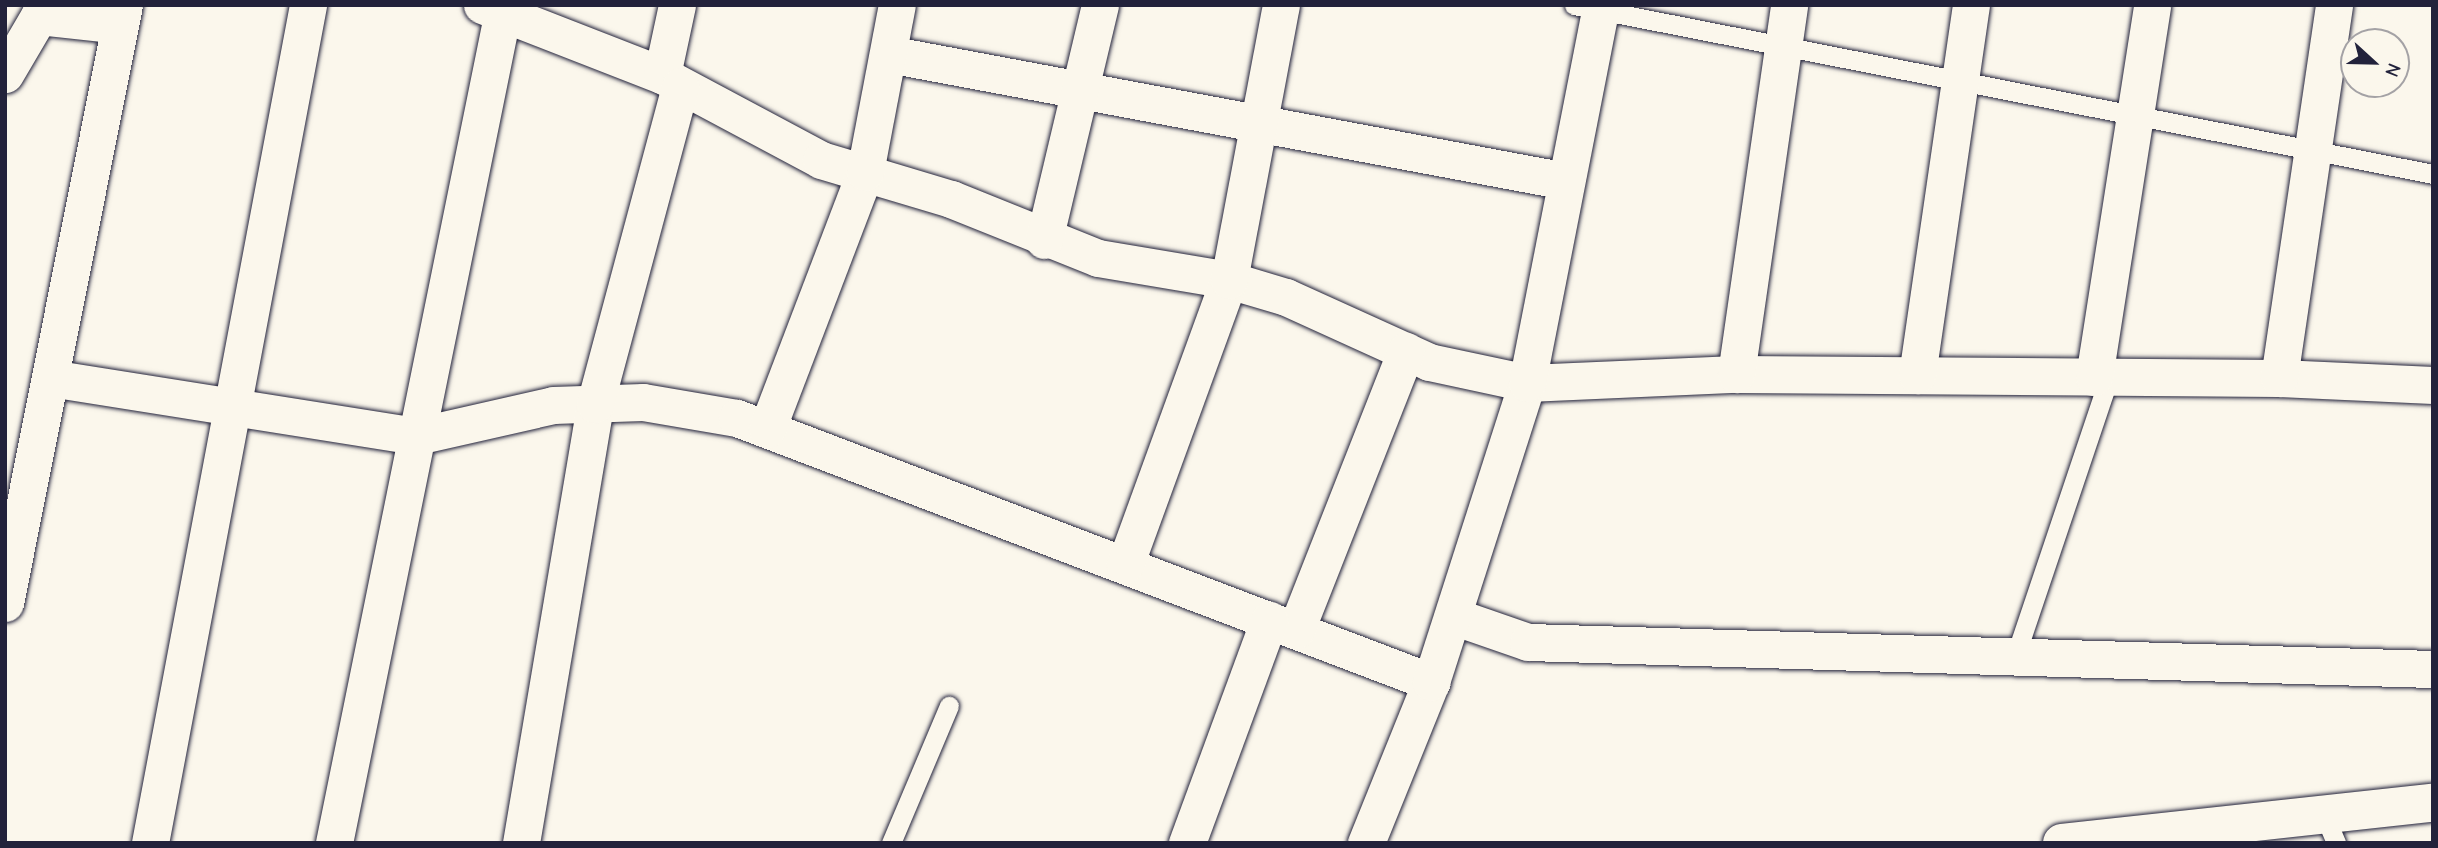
<!DOCTYPE html>
<style>
body{margin:0}
#map{position:relative;width:2438px;height:848px;overflow:hidden;background:#fbf7ec;font-family:"Comic Neue",sans-serif}
div>[style]{position:absolute}
.roads{filter:drop-shadow(0 0 2px #22223b) drop-shadow(0 0 2px #22223b)}
.lane>*{height:19px;margin:-9.5px;padding:0 9.5px;transform-origin:9.5px;border-radius:9.5px;background:#fbf7ec}
.street>*{height:37px;margin:-18.5px;padding:0 18.5px;transform-origin:18.5px;border-radius:18.5px;background:#fbf7ec}
.secondary>*{height:38px;margin:-19px;padding:0 19px;transform-origin:19px;border-radius:19px;background:#fbf7ec}
span{translate:-50% -50%;white-space:nowrap;text-align:center;line-height:1.15;-webkit-text-stroke:5px #fbf7ec;paint-order:stroke}
.frame{position:absolute;inset:0;border:7px solid #22223b;pointer-events:none}
.north{position:absolute;left:2340px;top:28px;width:70px;height:70px;box-sizing:border-box;background:#fbf7ec;border:2px solid #a4a2a5;border-radius:50%;rotate:112deg;font-size:19px;font-weight:700;line-height:28px;text-align:center;color:#22223b}
.north::after{content:'';display:block;margin:auto;width:24px;height:32px;background:#22223b;clip-path:polygon(50% 0,100% 100%,50% 72%,0 100%)}
</style>
<div id="map">
<div class="roads">
<div class="lane">
<div style="left:1574px;top:5px;width:875px;rotate:11.13deg"></div>
<div style="left:2015px;top:657px;width:295px;rotate:-71.4deg"></div>
<div style="left:2323px;top:812px;width:34px;rotate:67deg"></div>
<div style="left:891px;top:843px;width:149px;rotate:-67.1deg"></div>
</div>
<div class="street">
<div style="left:482px;top:5px;width:193px;rotate:21.3deg"></div>
<div style="left:662px;top:75px;width:180px;rotate:28.1deg"></div>
<div style="left:821px;top:160px;width:136px;rotate:16.7deg"></div>
<div style="left:951px;top:199px;width:158px;rotate:21.9deg"></div>
<div style="left:1098px;top:258px;width:133px;rotate:9.5deg"></div>
<div style="left:1229px;top:280px;width:59px;rotate:16.6deg"></div>
<div style="left:1286px;top:297px;width:157px;rotate:24.4deg"></div>
<div style="left:1429px;top:362px;width:100px;rotate:12.1deg"></div>
<div style="left:1527px;top:383px;width:209px;rotate:-2.5deg"></div>
<div style="left:1736px;top:374px;width:543px;rotate:0.42deg"></div>
<div style="left:2279px;top:378px;width:154px;rotate:2.6deg"></div>
<div style="left:888px;top:54px;width:690px;rotate:10.61deg"></div>
<div style="left:5px;top:74px;width:67px;rotate:-59.6deg"></div>
<div style="left:39px;top:16px;width:81px;rotate:6.3deg"></div>
<div style="left:662px;top:75px;width:72px;rotate:-77.9deg"></div>
<div style="left:1044px;top:240px;width:242px;rotate:-76.6deg"></div>
<div style="left:1736px;top:374px;width:373px;rotate:-81.8deg"></div>
<div style="left:1917px;top:375px;width:374px;rotate:-81.7deg"></div>
<div style="left:2094px;top:377px;width:376px;rotate:-81.1deg"></div>
<div style="left:50px;top:378px;width:372px;rotate:9deg"></div>
<div style="left:417px;top:436px;width:139px;rotate:-12.8deg"></div>
<div style="left:553px;top:405px;width:90px;rotate:-1.9deg"></div>
<div style="left:643px;top:402px;width:95px;rotate:9.7deg"></div>
<div style="left:737px;top:418px;width:743px;rotate:20.83deg"></div>
<div style="left:2279px;top:378px;width:377px;rotate:-81.6deg"></div>
<div style="left:767px;top:429px;width:275px;rotate:-69.1deg"></div>
<div style="left:865px;top:172px;width:170px;rotate:-79.2deg"></div>
<div style="left:1125px;top:565px;width:303px;rotate:-70deg"></div>
<div style="left:1229px;top:280px;width:280px;rotate:-79.3deg"></div>
<div style="left:5px;top:603px;width:610px;rotate:-78.75deg"></div>
<div style="left:1453px;top:616px;width:79px;rotate:19.1deg"></div>
<div style="left:1528px;top:642px;width:905px;rotate:1.71deg"></div>
<div style="left:1296px;top:630px;width:300px;rotate:-68.5deg"></div>
<div style="left:150px;top:843px;width:853px;rotate:-79.32deg"></div>
<div style="left:334px;top:843px;width:849px;rotate:-78.52deg"></div>
<div style="left:521px;top:843px;width:445px;rotate:-80.4deg"></div>
<div style="left:595px;top:404px;width:329px;rotate:-75deg"></div>
<div style="left:1187px;top:843px;width:238px;rotate:-69.8deg"></div>
<div style="left:1366px;top:843px;width:174px;rotate:-68deg"></div>
<div style="left:1431px;top:682px;width:314px;rotate:-72.2deg"></div>
<div style="left:1527px;top:383px;width:385px;rotate:-78.9deg"></div>
</div>
<div class="secondary">
<div style="left:2062px;top:843px;width:373px;rotate:-6.2deg"></div>
</div>
</div>
<div class="frame"></div>
<div class="north">N</div>
</div>
